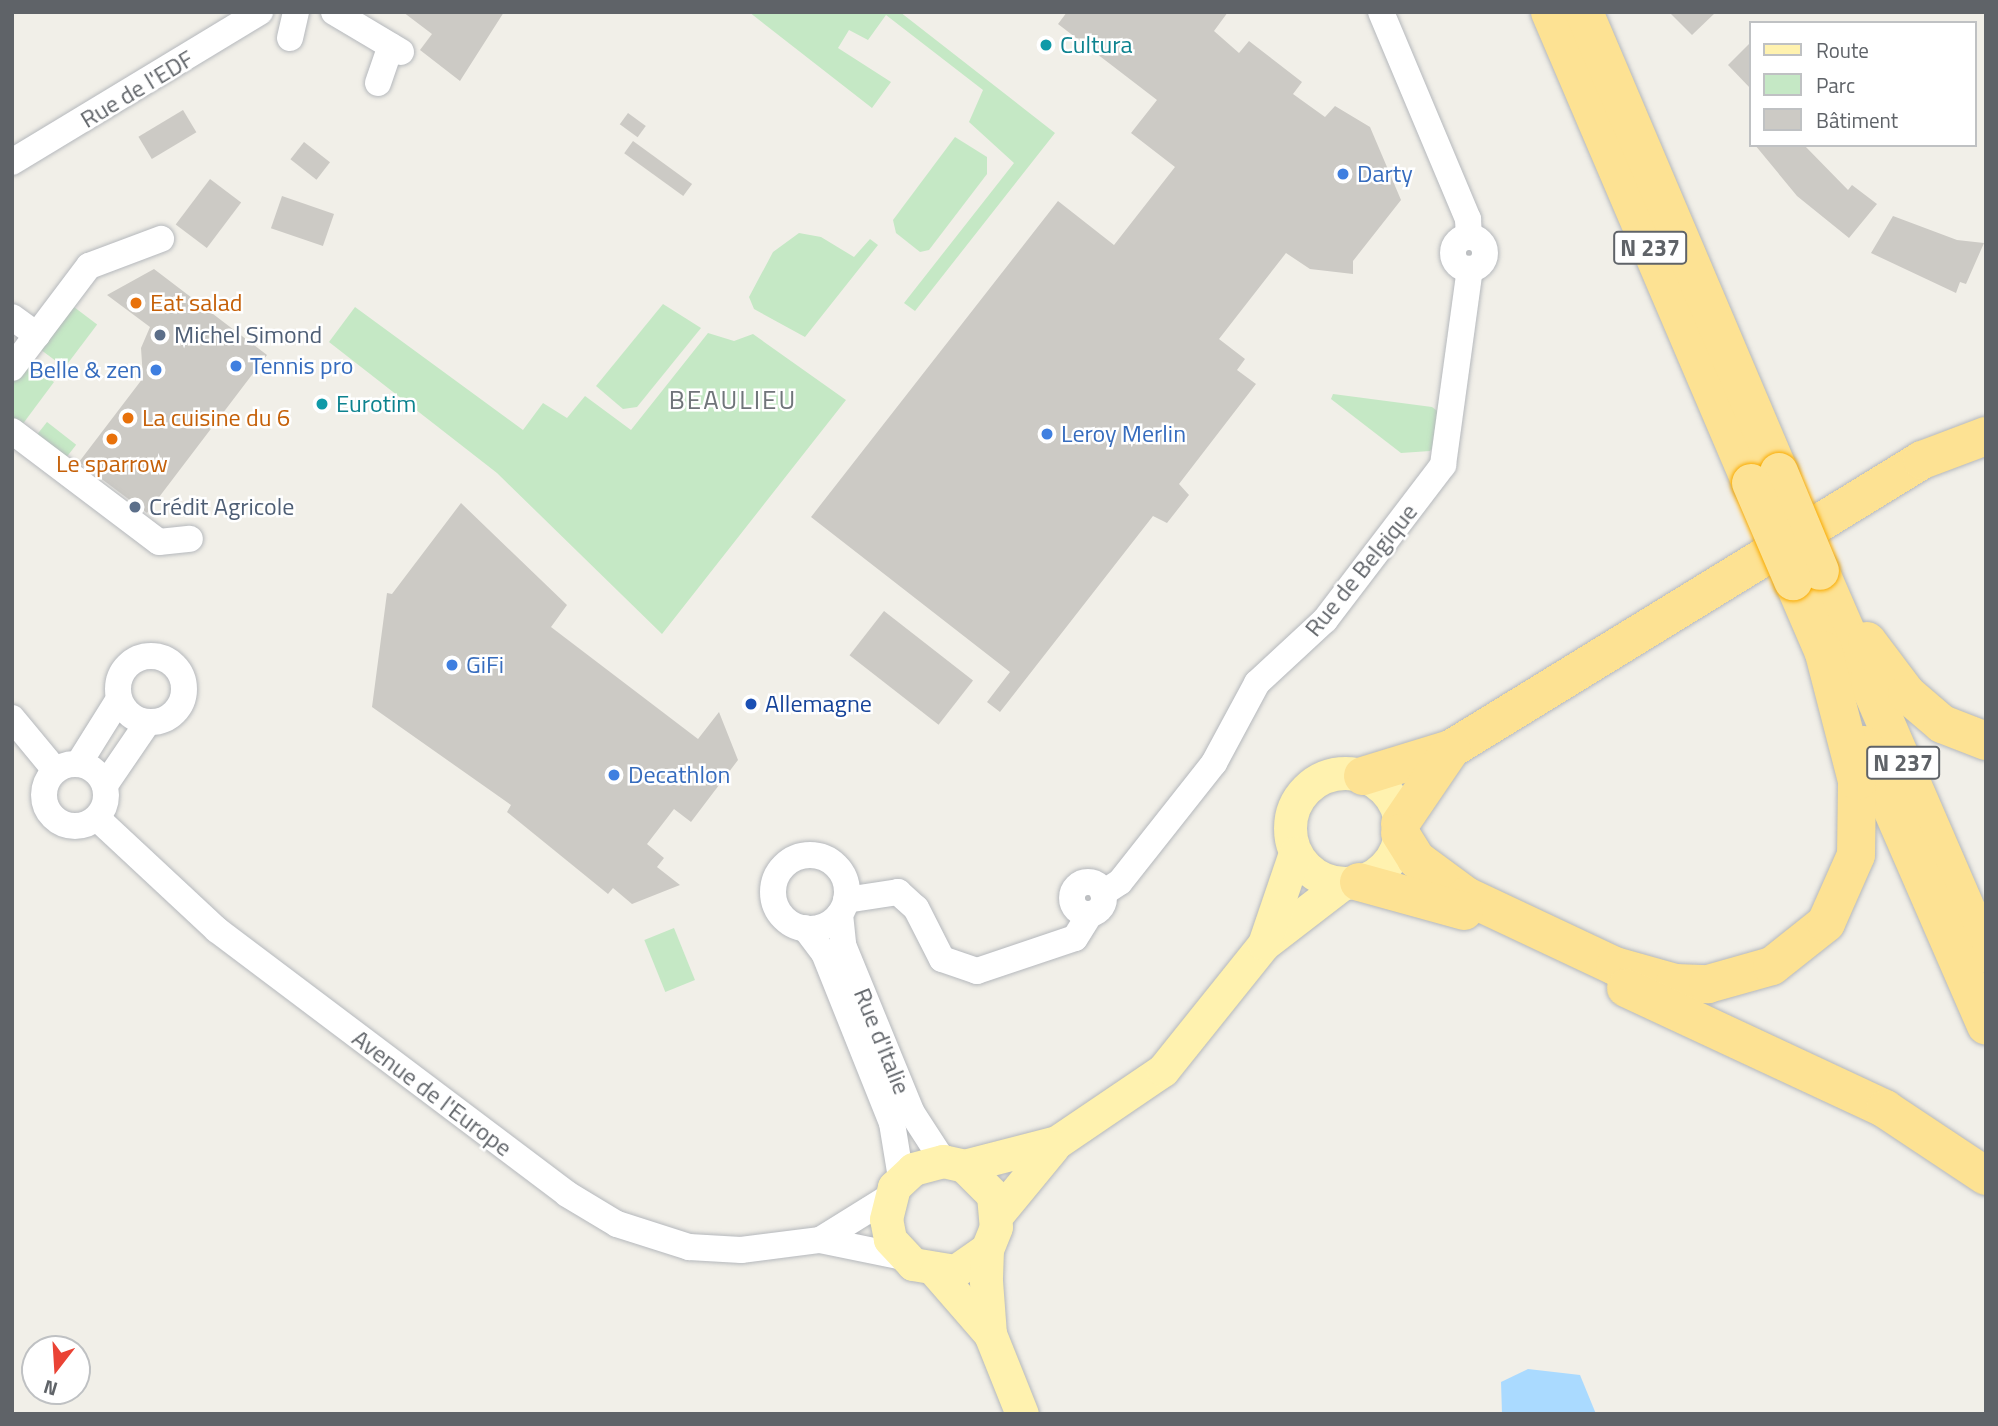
<!DOCTYPE html>
<meta charset="utf-8">
<style>
body{margin:0}
#map{position:relative;width:1998px;height:1426px;overflow:hidden;background:#f1efe8;font-family:"Titillium Web",sans-serif}
div>[style]{position:absolute}
.green>*{inset:0;background:#c5e8c5;transform-origin:0 0}
.water>*{inset:0;background:#aadaff}
.building>*{inset:0;background:#cccac5;transform-origin:0 0}
.roads{filter:drop-shadow(0 0 2px #b5b8bc) drop-shadow(0 0 2px #b5b8bc)}
.minor>*{height:26px;margin:-13px;padding:0 13px;transform-origin:13px;border-radius:13px;background:#fff}
.minor>.ring{margin:-13px;padding:0;box-sizing:content-box;background:none;border:26px solid #fff;border-radius:50%}
.major>*{height:33px;margin:-16.5px;padding:0 16.5px;transform-origin:16.5px;border-radius:16.5px;background:#fff2af}
.major>.ring{margin:-16.5px;padding:0;box-sizing:content-box;background:none;border:33px solid #fff2af;border-radius:50%}
.highway>*{height:38px;margin:-19px;padding:0 19px;transform-origin:19px;border-radius:19px;background:#fde293}
.bridges{filter:drop-shadow(0 0 2px #f9ab00) drop-shadow(0 0 2px #f9ab00)}
.highway-bridge>*{height:38px;margin:-19px;padding:0 19px;transform-origin:19px;border-radius:19px;background:#fde293}
.dots>*{width:19px;height:19px;translate:-50% -50%;box-sizing:border-box;border:4px solid #fff;border-radius:50%}
span{translate:-50% -50%;white-space:nowrap;text-align:center;line-height:1.15;-webkit-text-stroke:5px #fff;paint-order:stroke}
.shield-label span{padding:2px 5px;background:#fff;border:2px solid;border-radius:5px;-webkit-text-stroke-width:0}
.shield-label{font-size:23px;color:#5f6368;font-weight:700}
.culture-label{font-size:24px;color:#0d838f}
.left{translate:0 -50%;text-align:left}
.street-label{font-size:24px;color:#5f6368}
.shop-label{font-size:24px;color:#366cbe}
.right{translate:-100% -50%;text-align:right}
.food-label{font-size:24px;color:#c56008}
.service-label{font-size:24px;color:#4e5e75}
.transit-label{font-size:24px;color:#164399}
.neighbourhood-label{font-size:26px;color:#70757a;letter-spacing:2px}
.frame{position:absolute;inset:0;border:14px solid #5f6368;pointer-events:none}
.legend{position:absolute;left:1749px;top:21px;width:228px;height:126px;box-sizing:border-box;background:#fff;border:2px solid #bfc1c3;margin:0;padding:9px 12px;list-style:none;font-size:21px;color:#5f6368}
.legend li{display:flex;align-items:center;gap:14px;height:35px}
.legend b{width:35px;border:2px solid #bfc1c3}
.north{position:absolute;left:21px;top:1335px;width:70px;height:70px;box-sizing:border-box;background:#fff;border:2px solid #bfc1c3;border-radius:50%;rotate:197deg;font-size:19px;font-weight:700;line-height:28px;text-align:center;color:#5f6368}
.north::after{content:'';display:block;margin:auto;width:24px;height:32px;background:#ea4335;clip-path:polygon(50% 0,100% 100%,50% 72%,0 100%)}
</style>
<div id="map">
<div class="green">
<div style="clip-path:polygon(749px 12px,900px 12px,1055px 133px,915px 311px,904px 303px,1014px 163px,969px 122px,983px 90px,886px 15px,868px 40px,849px 30px,838px 48px,891px 82px,872px 108px)"></div>
<div style="clip-path:polygon(955px 137px,987px 157px,987px 174px,929px 250px,920px 252px,896px 233px,893px 220px)"></div>
<div style="clip-path:polygon(799px 233px,821px 237px,854px 257px,870px 239px,878px 245px,805px 337px,754px 309px,749px 297px,773px 252px)"></div>
<div style="left:70px;top:304px;width:34px;height:54px;rotate:37deg"></div>
<div style="clip-path:polygon(663px 304px,701px 328px,637px 407px,623px 409px,596px 386px)"></div>
<div style="clip-path:polygon(355px 307px,523px 430px,543px 403px,567px 418px,585px 396px,631px 430px,708px 333px,734px 341px,753px 334px,846px 400px,662px 634px,497px 473px,329px 342px)"></div>
<div style="clip-path:polygon(25px 362px,54px 382px,22px 425px,12px 418px,12px 380px)"></div>
<div style="clip-path:polygon(1333px 394px,1432px 407px,1440px 413px,1437px 442px,1430px 451px,1401px 453px,1331px 399px)"></div>
<div style="left:47px;top:422px;width:37px;height:16px;rotate:38deg"></div>
<div style="left:674px;top:928px;width:56px;height:32px;rotate:68deg"></div>
</div>
<div class="water">
<div style="clip-path:polygon(1528px 1369px,1580px 1375px,1596px 1414px,1502px 1414px,1501px 1382px)"></div>
</div>
<div class="building">
<div style="clip-path:polygon(403px 12px,504px 12px,460px 81px,420px 50px,432px 34px)"></div>
<div style="clip-path:polygon(1067px 12px,1228px 12px,1214px 31px,1239px 53px,1249px 41px,1302px 82px,1293px 94px,1325px 117px,1335px 106px,1370px 127px,1401px 200px,1353px 261px,1353px 274px,1310px 269px,1286px 253px,1219px 339px,1245px 359px,1237px 370px,1256px 384px,1179px 484px,1189px 495px,1167px 523px,1153px 516px,1000px 712px,987px 702px,1010px 672px,811px 517px,1058px 201px,1114px 245px,1175px 167px,1131px 133px,1157px 100px,1058px 24px)"></div>
<div style="clip-path:polygon(1669px 12px,1716px 12px,1692px 35px)"></div>
<div style="clip-path:polygon(1751px 42px,1751px 89px,1728px 65px)"></div>
<div style="left:183px;top:110px;width:26px;height:52px;rotate:59deg"></div>
<div style="left:628px;top:113px;width:22px;height:14px;rotate:36deg"></div>
<div style="left:633px;top:141px;width:73px;height:15px;rotate:36deg"></div>
<div style="left:304px;top:142px;width:33px;height:22px;rotate:38deg"></div>
<div style="clip-path:polygon(1755px 145px,1804px 145px,1848px 190px,1852px 185px,1877px 204px,1849px 238px,1797px 196px)"></div>
<div style="left:210px;top:179px;width:39px;height:57px;rotate:37deg"></div>
<div style="left:282px;top:196px;width:55px;height:34px;rotate:19deg"></div>
<div style="clip-path:polygon(1893px 216px,1957px 240px,1984px 243px,1966px 284px,1960px 282px,1956px 293px,1871px 253px)"></div>
<div style="clip-path:polygon(154px 269px,267px 355px,147px 513px,79px 462px,143px 378px,141px 348px,150px 327px,107px 295px)"></div>
<div style="clip-path:polygon(461px 503px,567px 605px,551px 627px,698px 739px,719px 712px,738px 760px,691px 822px,674px 809px,647px 844px,664px 858px,657px 867px,680px 885px,632px 904px,613px 888px,608px 894px,507px 812px,511px 805px,372px 707px,387px 593px,392px 594px)"></div>
<div style="left:884px;top:611px;width:113px;height:56px;rotate:38deg"></div>
</div>
<div class="roads">
<div class="minor">
<div style="left:334px;top:12px;width:78px;rotate:30.8deg"></div>
<div style="left:1381px;top:12px;width:225px;rotate:67.2deg"></div>
<div style="left:1468px;top:219px;width:18px;rotate:87deg"></div>
<div style="left:290px;top:38px;width:27px;rotate:-77deg"></div>
<div style="left:378px;top:83px;width:39px;rotate:-71deg"></div>
<div style="left:12px;top:162px;width:290px;rotate:-31.2deg"></div>
<div class="ring" style="left:1453px;top:237px;width:6px;height:6px"></div>
<div style="left:12px;top:317px;width:31px;rotate:36deg"></div>
<div style="left:12px;top:368px;width:128px;rotate:-53deg"></div>
<div style="left:89px;top:266px;width:77px;rotate:-20.6deg"></div>
<div style="left:12px;top:431px;width:184px;rotate:37.1deg"></div>
<div style="left:159px;top:542px;width:31px;rotate:-6deg"></div>
<div class="ring" style="left:118px;top:656px;width:40px;height:40px"></div>
<div style="left:12px;top:718px;width:67px;rotate:50.4deg"></div>
<div style="left:79px;top:763px;width:75px;rotate:-58deg"></div>
<div class="ring" style="left:44px;top:764px;width:36px;height:36px"></div>
<div style="left:105px;top:785px;width:76px;rotate:-55.7deg"></div>
<div style="left:97px;top:818px;width:164px;rotate:43deg"></div>
<div style="left:217px;top:930px;width:438px;rotate:37deg"></div>
<div style="left:567px;top:1194px;width:58px;rotate:31deg"></div>
<div style="left:617px;top:1224px;width:76px;rotate:17.7deg"></div>
<div style="left:689px;top:1247px;width:52px;rotate:3.3deg"></div>
<div style="left:741px;top:1250px;width:80px;rotate:-7.2deg"></div>
<div style="left:820px;top:1240px;width:85px;rotate:11.6deg"></div>
<div class="ring" style="left:773px;top:855px;width:48px;height:48px"></div>
<div class="ring" style="left:1072px;top:882px;width:6px;height:6px"></div>
<div style="left:1103px;top:893px;width:20px;rotate:-33deg"></div>
<div style="left:1120px;top:882px;width:152px;rotate:-51.7deg"></div>
<div style="left:1214px;top:763px;width:91px;rotate:-61.7deg"></div>
<div style="left:1257px;top:683px;width:93px;rotate:-42.8deg"></div>
<div style="left:1325px;top:620px;width:195px;rotate:-52.7deg"></div>
<div style="left:1443px;top:465px;width:198px;rotate:-82.2deg"></div>
<div style="left:846px;top:900px;width:53px;rotate:-8.7deg"></div>
<div style="left:898px;top:892px;width:24px;rotate:42deg"></div>
<div style="left:916px;top:908px;width:57px;rotate:63deg"></div>
<div style="left:942px;top:959px;width:37px;rotate:19deg"></div>
<div style="left:977px;top:971px;width:103px;rotate:-18.6deg"></div>
<div style="left:1075px;top:938px;width:28px;rotate:-58deg"></div>
<div style="left:840px;top:914px;width:31px;rotate:84deg"></div>
<div style="left:843px;top:945px;width:182px;rotate:67.7deg"></div>
<div style="left:912px;top:1113px;width:57px;rotate:57.1deg"></div>
<div style="left:805px;top:928px;width:31px;rotate:53deg"></div>
<div style="left:824px;top:953px;width:183px;rotate:68.2deg"></div>
<div style="left:892px;top:1123px;width:56px;rotate:80.7deg"></div>
<div style="left:820px;top:1240px;width:81px;rotate:-31.9deg"></div>
</div>
<div class="major">
<div class="ring" style="left:1290px;top:773px;width:77px;height:77px"></div>
<div style="left:1268px;top:941px;width:93px;rotate:-37.6deg"></div>
<div style="left:964px;top:1166px;width:96px;rotate:-14.5deg"></div>
<div style="left:1057px;top:1142px;width:128px;rotate:-34.2deg"></div>
<div style="left:1163px;top:1070px;width:161px;rotate:-51.3deg"></div>
<div style="left:1264px;top:944px;width:96px;rotate:-71.2deg"></div>
<div style="left:997px;top:1215px;width:88px;rotate:-50.5deg"></div>
<div style="left:987px;top:1249px;width:39px;rotate:145deg"></div>
<div style="left:955px;top:1271px;width:43px;rotate:-170.5deg"></div>
<div style="left:913px;top:1264px;width:34px;rotate:-133deg"></div>
<div style="left:890px;top:1239px;width:20px;rotate:-101deg"></div>
<div style="left:886px;top:1219px;width:33px;rotate:-76deg"></div>
<div style="left:894px;top:1187px;width:26px;rotate:-43deg"></div>
<div style="left:913px;top:1169px;width:31px;rotate:-15deg"></div>
<div style="left:943px;top:1161px;width:22px;rotate:13deg"></div>
<div style="left:964px;top:1166px;width:41px;rotate:45deg"></div>
<div style="left:993px;top:1195px;width:32px;rotate:85deg"></div>
<div style="left:996px;top:1227px;width:24px;rotate:112deg"></div>
<div style="left:987px;top:1249px;width:32px;rotate:92deg"></div>
<div style="left:986px;top:1281px;width:53px;rotate:85.7deg"></div>
<div style="left:990px;top:1334px;width:86px;rotate:68.2deg"></div>
<div style="left:936px;top:1272px;width:82px;rotate:48.9deg"></div>
</div>
<div class="highway">
<div style="left:1550px;top:12px;width:512px;rotate:66.89deg"></div>
<div style="left:1584px;top:12px;width:500px;rotate:67deg"></div>
<div style="left:1820px;top:571px;width:417px;rotate:66.6deg"></div>
<div style="left:1793px;top:581px;width:101px;rotate:66.7deg"></div>
<div style="left:1867px;top:641px;width:66px;rotate:53deg"></div>
<div style="left:1907px;top:694px;width:46px;rotate:40.6deg"></div>
<div style="left:1942px;top:724px;width:47px;rotate:21.1deg"></div>
<div style="left:1864px;top:745px;width:306px;rotate:66.5deg"></div>
<div style="left:1363px;top:776px;width:92px;rotate:-17.1deg"></div>
<div style="left:1451px;top:749px;width:553px;rotate:-31.53deg"></div>
<div style="left:1922px;top:460px;width:68px;rotate:-20.6deg"></div>
<div style="left:1400px;top:824px;width:91px;rotate:-55.8deg"></div>
<div style="left:1400px;top:833px;width:31px;rotate:58deg"></div>
<div style="left:1416px;top:859px;width:62px;rotate:36.5deg"></div>
<div style="left:1466px;top:896px;width:165px;rotate:25.2deg"></div>
<div style="left:1615px;top:966px;width:62px;rotate:15.8deg"></div>
<div style="left:1675px;top:983px;width:33px;rotate:2deg"></div>
<div style="left:1708px;top:984px;width:66px;rotate:-15.7deg"></div>
<div style="left:1772px;top:966px;width:69px;rotate:-38.5deg"></div>
<div style="left:1826px;top:923px;width:74px;rotate:-66.2deg"></div>
<div style="left:1856px;top:855px;width:74px;rotate:-89.2deg"></div>
<div style="left:1857px;top:781px;width:135px;rotate:-104.5deg"></div>
<div style="left:1359px;top:882px;width:109px;rotate:15.4deg"></div>
<div style="left:1626px;top:988px;width:286px;rotate:25deg"></div>
<div style="left:1885px;top:1109px;width:121px;rotate:33.6deg"></div>
</div>
</div>
<div class="bridges">
<div class="highway-bridge">
<div style="left:1779px;top:472px;width:107px;rotate:67.5deg"></div>
<div style="left:1751px;top:483px;width:107px;rotate:66.8deg"></div>
</div>
</div>
<div class="dots">
<div style="left:1046px;top:45px;background:#0f9aa8"></div>
<div style="left:1343px;top:174px;background:#3f7fe0"></div>
<div style="left:136px;top:303px;background:#e8710a"></div>
<div style="left:160px;top:335px;background:#5c6f8a"></div>
<div style="left:236px;top:366px;background:#3f7fe0"></div>
<div style="left:156px;top:370px;background:#3f7fe0"></div>
<div style="left:322px;top:404px;background:#0f9aa8"></div>
<div style="left:128px;top:418px;background:#e8710a"></div>
<div style="left:1047px;top:434px;background:#3f7fe0"></div>
<div style="left:112px;top:439px;background:#e8710a"></div>
<div style="left:135px;top:507px;background:#5c6f8a"></div>
<div style="left:452px;top:665px;background:#3f7fe0"></div>
<div style="left:751px;top:704px;background:#1a4fb4"></div>
<div style="left:614px;top:775px;background:#3f7fe0"></div>
</div>
<div class="shield-label">
<span style="left:1650px;top:248px">N 237</span>
<span style="left:1903px;top:763px">N 237</span>
</div>
<div class="culture-label">
<span class="left" style="left:1060px;top:45px">Cultura</span>
<span class="left" style="left:336px;top:404px">Eurotim</span>
</div>
<div class="street-label">
<span style="left:137px;top:89px;rotate:-31deg">Rue de l'EDF</span>
<span style="left:1361px;top:570px;rotate:-51deg">Rue de Belgique</span>
<span style="left:882px;top:1041px;rotate:68deg">Rue d'Italie</span>
<span style="left:432px;top:1093px;rotate:37deg">Avenue de l'Europe</span>
</div>
<div class="shop-label">
<span class="left" style="left:1357px;top:174px">Darty</span>
<span class="left" style="left:250px;top:366px">Tennis pro</span>
<span class="right" style="left:142px;top:370px">Belle &amp; zen</span>
<span class="left" style="left:1061px;top:434px">Leroy Merlin</span>
<span class="left" style="left:466px;top:665px">GiFi</span>
<span class="left" style="left:628px;top:775px">Decathlon</span>
</div>
<div class="food-label">
<span class="left" style="left:150px;top:303px">Eat salad</span>
<span class="left" style="left:142px;top:418px">La cuisine du 6</span>
<span style="left:112px;top:464px">Le sparrow</span>
</div>
<div class="service-label">
<span class="left" style="left:174px;top:335px">Michel Simond</span>
<span class="left" style="left:149px;top:507px">Crédit Agricole</span>
</div>
<div class="transit-label">
<span class="left" style="left:765px;top:704px">Allemagne</span>
</div>
<div class="neighbourhood-label">
<span style="left:733px;top:400px">BEAULIEU</span>
</div>
<div class="frame"></div>
<ul class="legend">
<li><b style="height:9px;background:#fff2af"></b>Route</li>
<li><b style="height:19px;background:#c5e8c5"></b>Parc</li>
<li><b style="height:19px;background:#cccac5"></b>Bâtiment</li>
</ul>
<div class="north">N</div>
</div>
